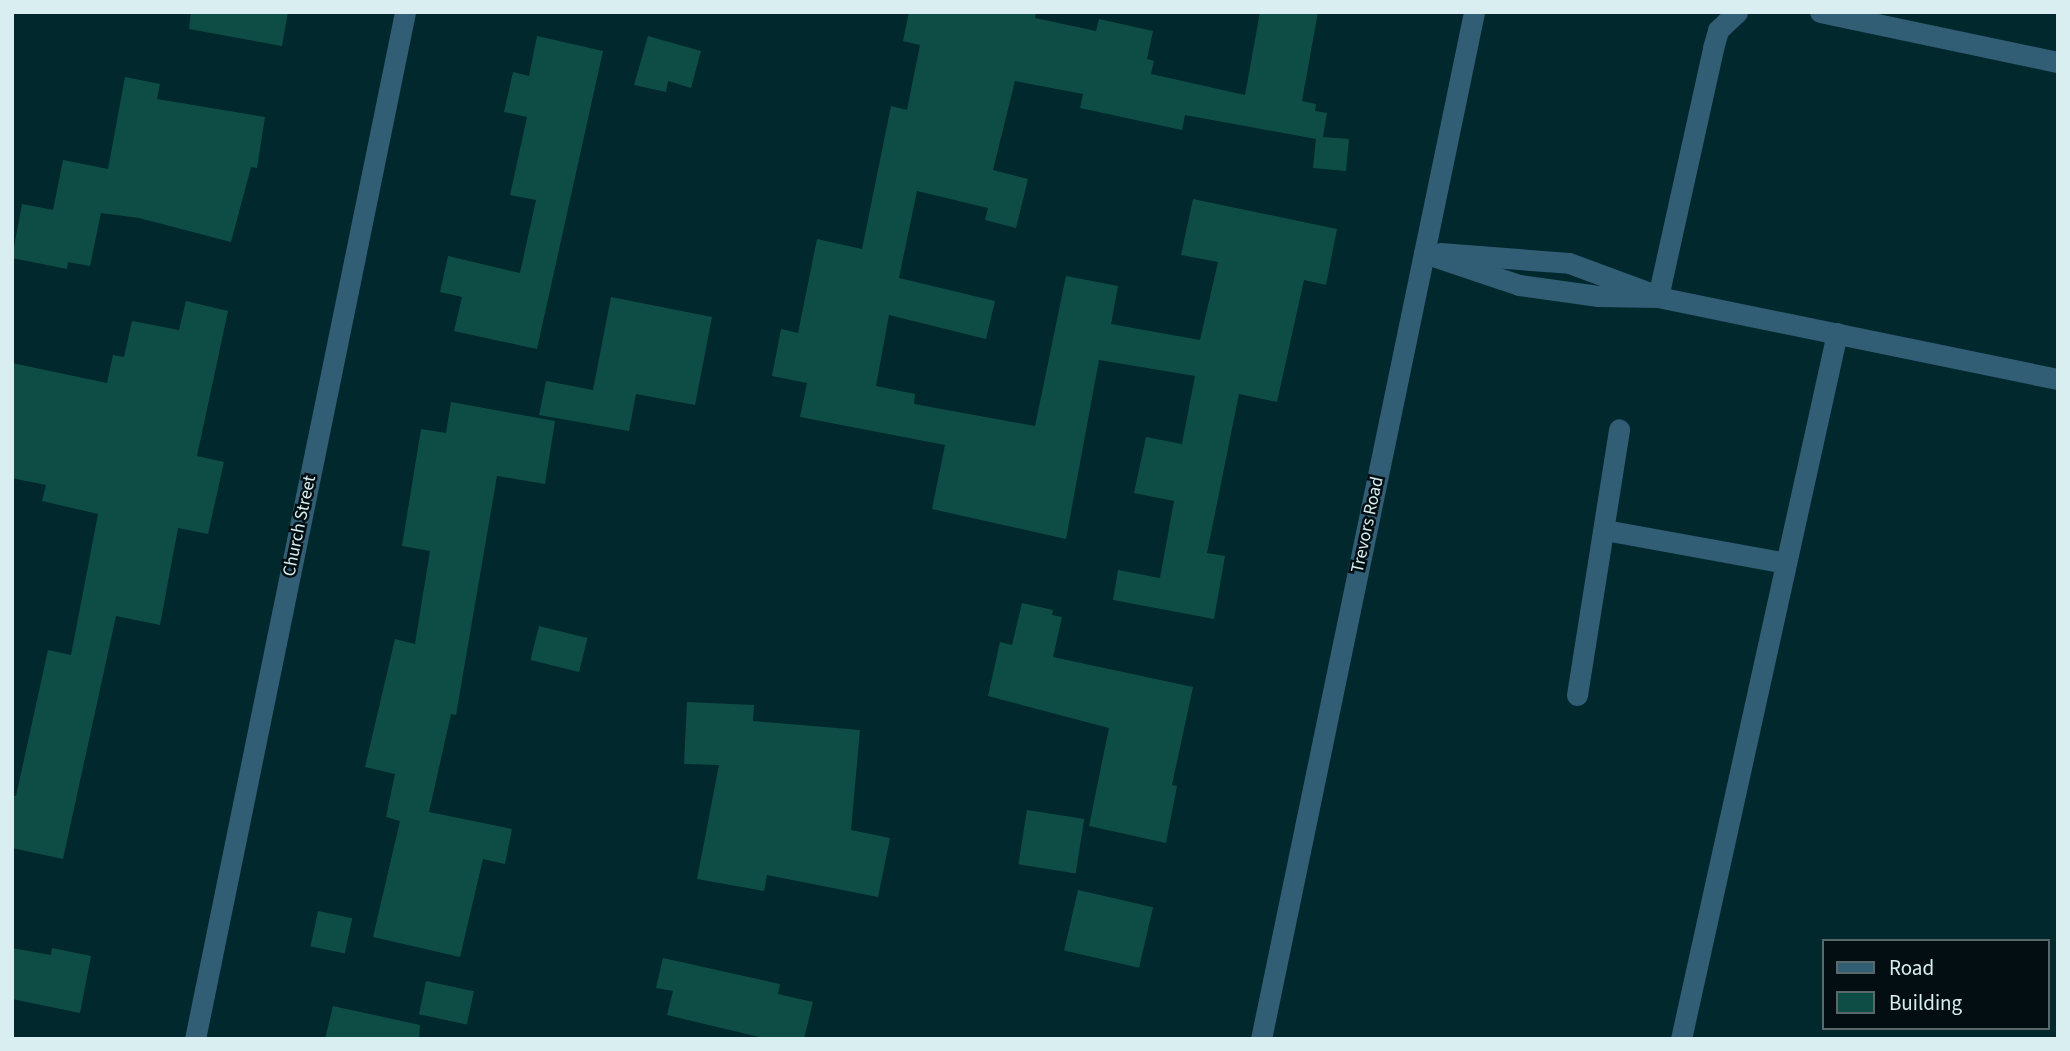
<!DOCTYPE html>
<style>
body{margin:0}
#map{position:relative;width:2070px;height:1051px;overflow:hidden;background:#00282d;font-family:"Source Sans 3",sans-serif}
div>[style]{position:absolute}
.building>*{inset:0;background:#0e4d45;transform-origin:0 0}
.street>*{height:21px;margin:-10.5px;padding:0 10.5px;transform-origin:10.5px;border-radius:10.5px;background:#315d75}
span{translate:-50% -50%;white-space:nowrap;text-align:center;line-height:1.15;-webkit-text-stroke:5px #020e11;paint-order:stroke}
.street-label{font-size:18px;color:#d9eef1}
.frame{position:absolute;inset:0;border:14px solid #d9eef1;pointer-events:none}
.legend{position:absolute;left:1822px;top:939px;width:228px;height:91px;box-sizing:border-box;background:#020e11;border:2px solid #58686b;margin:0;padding:9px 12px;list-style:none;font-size:21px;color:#d9eef1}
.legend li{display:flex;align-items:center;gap:14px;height:35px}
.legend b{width:35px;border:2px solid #58686b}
</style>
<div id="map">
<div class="building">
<div style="clip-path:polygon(191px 12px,288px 12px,282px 46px,189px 29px)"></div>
<div style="clip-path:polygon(909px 12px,1036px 12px,1035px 18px,1096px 31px,1099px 19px,1153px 31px,1147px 59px,1154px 61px,1151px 74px,1245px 95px,1260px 12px,1318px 12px,1302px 101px,1316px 104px,1315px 111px,1327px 113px,1323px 137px,1349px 139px,1346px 171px,1313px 168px,1316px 139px,1185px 115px,1182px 130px,1080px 108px,1083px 94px,1015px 81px,993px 170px,1028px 179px,1016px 228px,985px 220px,988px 208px,917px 191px,899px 278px,995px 301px,986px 339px,889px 315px,876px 386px,915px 394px,914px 404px,1035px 426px,1066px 276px,1118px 286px,1111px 324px,1200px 340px,1218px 262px,1181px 255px,1193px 199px,1337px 229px,1326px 285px,1304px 280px,1277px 402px,1239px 394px,1207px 553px,1225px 556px,1214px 619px,1113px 600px,1118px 570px,1160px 578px,1174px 501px,1134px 493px,1146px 437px,1182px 444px,1195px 376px,1099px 360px,1066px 539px,932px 509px,945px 445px,800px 417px,807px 383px,772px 376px,781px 329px,798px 333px,817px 239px,862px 249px,891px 106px,907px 110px,920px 45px,903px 41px)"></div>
<div style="clip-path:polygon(537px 36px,603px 51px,537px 349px,454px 331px,462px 297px,440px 292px,448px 256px,520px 273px,536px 200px,510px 195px,527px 117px,504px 112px,513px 72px,529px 76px)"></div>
<div style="clip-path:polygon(648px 36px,701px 51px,691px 88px,668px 81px,666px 92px,634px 85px)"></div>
<div style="clip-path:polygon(125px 77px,160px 84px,157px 99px,265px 117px,257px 168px,251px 167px,231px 242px,139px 218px,101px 213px,90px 266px,68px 262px,67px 269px,12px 258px,22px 204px,53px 210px,63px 160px,108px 169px)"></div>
<div style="clip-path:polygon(611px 297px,712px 317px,695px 405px,636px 394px,629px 431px,539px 415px,546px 381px,593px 390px)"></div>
<div style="clip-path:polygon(186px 301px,228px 311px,197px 456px,224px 462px,208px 534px,178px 528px,160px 625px,116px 616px,63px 859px,12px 848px,12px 795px,16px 796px,48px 650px,71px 655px,98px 514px,42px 501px,46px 485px,12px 478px,12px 363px,107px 383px,113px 355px,124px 357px,132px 321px,179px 330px)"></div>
<div style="clip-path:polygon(451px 402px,555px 421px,545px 484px,497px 476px,456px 715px,451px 714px,429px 812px,512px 829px,505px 864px,483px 859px,460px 957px,373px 937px,400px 821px,386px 817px,395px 774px,365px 767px,395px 639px,415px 644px,430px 551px,402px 546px,421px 429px,446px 433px)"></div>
<div style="clip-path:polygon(1022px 603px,1053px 610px,1052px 615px,1062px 617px,1053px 657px,1193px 687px,1172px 785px,1177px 786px,1166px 843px,1089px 826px,1109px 728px,988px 696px,1000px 642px,1012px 645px)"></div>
<div style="left:539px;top:626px;width:50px;height:35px;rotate:14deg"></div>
<div style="clip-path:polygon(687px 702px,754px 705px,753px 721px,860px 730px,851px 830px,890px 838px,878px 897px,767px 875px,764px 891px,697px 879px,719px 765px,684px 764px)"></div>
<div style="left:1027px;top:810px;width:58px;height:55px;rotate:9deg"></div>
<div style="left:1078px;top:890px;width:77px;height:62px;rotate:13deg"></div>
<div style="left:318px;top:911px;width:35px;height:36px;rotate:12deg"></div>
<div style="clip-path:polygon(12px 948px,51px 955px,52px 948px,91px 956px,80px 1013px,12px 999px)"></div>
<div style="clip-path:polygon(663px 958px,780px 984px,778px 994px,813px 1002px,804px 1039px,767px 1039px,667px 1015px,673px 991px,656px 988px)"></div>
<div style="left:426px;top:981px;width:49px;height:34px;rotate:12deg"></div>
<div style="clip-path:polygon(333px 1006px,420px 1025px,419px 1039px,325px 1039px)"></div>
</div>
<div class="street">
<div style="left:1820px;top:12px;width:243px;rotate:11.9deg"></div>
<div style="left:1424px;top:253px;width:100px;rotate:18.6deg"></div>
<div style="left:1519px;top:285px;width:80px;rotate:7.9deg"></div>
<div style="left:1598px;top:296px;width:60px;rotate:1deg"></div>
<div style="left:1658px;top:297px;width:408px;rotate:11.6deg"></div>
<div style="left:1440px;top:253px;width:129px;rotate:4.4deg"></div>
<div style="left:1569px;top:263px;width:86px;rotate:20.3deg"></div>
<div style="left:1658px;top:297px;width:255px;rotate:-77.5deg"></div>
<div style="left:1713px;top:48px;width:19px;rotate:-74deg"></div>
<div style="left:1718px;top:30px;width:26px;rotate:-43deg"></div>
<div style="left:1605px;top:530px;width:184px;rotate:10.3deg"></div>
<div style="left:1577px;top:695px;width:269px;rotate:-81deg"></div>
<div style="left:195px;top:1039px;width:1048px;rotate:-78.44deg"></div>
<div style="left:1261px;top:1039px;width:1049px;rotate:-78.28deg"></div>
<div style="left:1681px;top:1039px;width:723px;rotate:-77.54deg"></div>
</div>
<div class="street-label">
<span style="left:1368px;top:525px;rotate:-78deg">Trevors Road</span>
<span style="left:300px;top:526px;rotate:-78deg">Church Street</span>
</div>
<div class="frame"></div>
<ul class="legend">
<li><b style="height:9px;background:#315d75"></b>Road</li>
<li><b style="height:19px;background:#0e4d45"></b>Building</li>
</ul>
</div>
